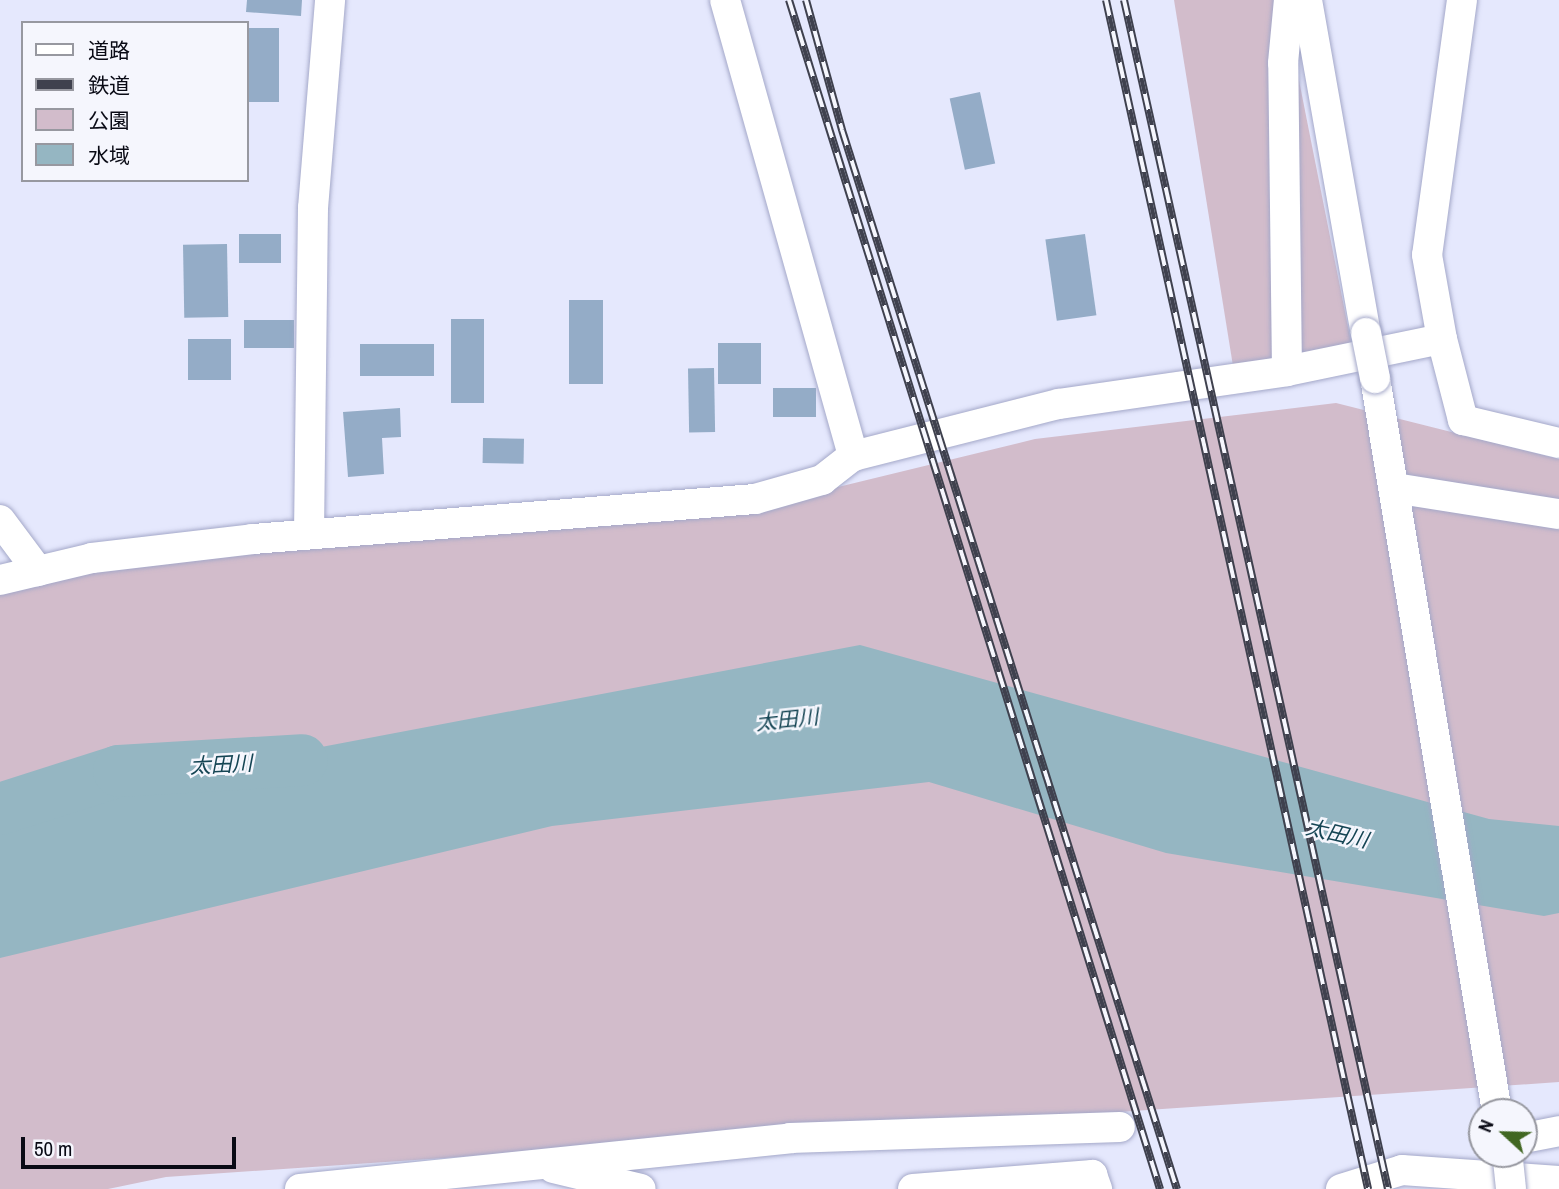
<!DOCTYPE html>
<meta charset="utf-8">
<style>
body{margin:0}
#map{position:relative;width:1559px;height:1189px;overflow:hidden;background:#e5e8fd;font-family:"Archivo Narrow","Noto Sans JP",sans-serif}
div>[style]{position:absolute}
.green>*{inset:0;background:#d2bccb}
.water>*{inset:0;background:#95b6c2}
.river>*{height:52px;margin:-26px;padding:0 26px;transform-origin:26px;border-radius:26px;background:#95b6c2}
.building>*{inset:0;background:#94acc7;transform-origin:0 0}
.roads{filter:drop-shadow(0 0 2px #a4a8c9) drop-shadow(0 0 2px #a4a8c9)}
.minor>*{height:30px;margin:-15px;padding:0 15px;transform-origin:15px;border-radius:15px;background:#fff}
.rail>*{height:8px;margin-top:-4px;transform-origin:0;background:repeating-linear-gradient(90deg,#f5f6fd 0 16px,#3f414e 0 32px);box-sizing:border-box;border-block:2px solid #3f414e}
.bridges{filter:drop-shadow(0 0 2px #a4a8c9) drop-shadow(0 0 2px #a4a8c9)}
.minor-bridge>*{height:30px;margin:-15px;padding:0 15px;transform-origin:15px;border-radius:15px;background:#fff}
span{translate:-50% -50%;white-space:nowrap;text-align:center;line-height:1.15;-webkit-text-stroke:5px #f5f6fd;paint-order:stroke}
.water-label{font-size:21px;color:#154554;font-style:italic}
.legend{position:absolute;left:21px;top:21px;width:228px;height:161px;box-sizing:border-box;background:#f5f6fd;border:2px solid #9798a0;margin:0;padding:9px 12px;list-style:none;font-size:21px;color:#090a15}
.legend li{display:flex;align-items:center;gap:14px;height:35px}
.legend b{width:35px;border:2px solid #9798a0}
.north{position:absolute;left:1468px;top:1098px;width:70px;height:70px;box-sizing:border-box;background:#f5f6fd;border:2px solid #9798a0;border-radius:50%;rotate:292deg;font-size:19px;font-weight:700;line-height:28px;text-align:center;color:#090a15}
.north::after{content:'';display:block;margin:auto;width:24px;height:32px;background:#416722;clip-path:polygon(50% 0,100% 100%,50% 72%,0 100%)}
.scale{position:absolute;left:21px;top:1137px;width:215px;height:32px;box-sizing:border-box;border:4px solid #090a15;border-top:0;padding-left:9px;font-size:21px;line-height:24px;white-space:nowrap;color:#090a15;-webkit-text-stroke:5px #f5f6fd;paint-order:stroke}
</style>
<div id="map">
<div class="green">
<div style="clip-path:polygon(1174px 0,1283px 0,1352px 347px,1233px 366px)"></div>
<div style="clip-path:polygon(1336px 403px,1559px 459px,1559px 1082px,166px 1177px,108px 1189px,0 1189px,0 587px,180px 547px,719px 516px,1035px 439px)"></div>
</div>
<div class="water">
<div style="clip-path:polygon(860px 645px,1489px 819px,1559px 826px,1559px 913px,1544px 916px,1166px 853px,929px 782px,552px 826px,0 958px,0 808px)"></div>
</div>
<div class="river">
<div style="left:0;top:809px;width:125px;rotate:-17.7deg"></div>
<div style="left:119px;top:771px;width:183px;rotate:-3.4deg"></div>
</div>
<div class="building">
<div style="clip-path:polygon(247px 0,302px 0,301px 16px,246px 12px)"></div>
<div style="left:247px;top:28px;width:32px;height:74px"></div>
<div style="left:980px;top:92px;width:73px;height:31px;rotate:78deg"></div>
<div style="left:281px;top:234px;width:29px;height:42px;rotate:90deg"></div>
<div style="left:1085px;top:234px;width:82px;height:40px;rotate:82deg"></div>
<div style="left:227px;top:244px;width:73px;height:44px;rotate:89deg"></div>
<div style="left:569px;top:300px;width:34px;height:84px"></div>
<div style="left:451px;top:319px;width:33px;height:84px"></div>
<div style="left:244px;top:320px;width:50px;height:28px"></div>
<div style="left:231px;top:339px;width:41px;height:43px;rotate:90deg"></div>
<div style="left:718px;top:343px;width:43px;height:41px"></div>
<div style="left:360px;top:344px;width:74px;height:32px"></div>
<div style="left:714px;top:368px;width:64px;height:26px;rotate:89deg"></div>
<div style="left:773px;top:388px;width:43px;height:29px"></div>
<div style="clip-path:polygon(400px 408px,401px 437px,382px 438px,384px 474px,348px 477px,343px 412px)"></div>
<div style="left:483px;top:438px;width:41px;height:25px;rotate:1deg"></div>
</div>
<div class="roads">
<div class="minor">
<div style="left:725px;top:0;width:474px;rotate:74.3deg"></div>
<div style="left:1307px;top:0;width:338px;rotate:80deg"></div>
<div style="left:1462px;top:0;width:257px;rotate:97.8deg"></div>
<div style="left:1427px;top:255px;width:85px;rotate:79.9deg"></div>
<div style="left:1442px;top:339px;width:84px;rotate:75.5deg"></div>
<div style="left:1463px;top:420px;width:99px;rotate:13.5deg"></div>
<div style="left:1287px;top:371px;width:308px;rotate:-90.7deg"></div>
<div style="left:1283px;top:63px;width:63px;rotate:-84.6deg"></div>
<div style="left:1375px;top:378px;width:744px;rotate:80.56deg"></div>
<div style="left:1394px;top:488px;width:167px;rotate:9deg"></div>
<div style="left:0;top:520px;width:64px;rotate:53.3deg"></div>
<div style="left:309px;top:534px;width:326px;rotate:-89.3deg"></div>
<div style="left:313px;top:208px;width:209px;rotate:-85.3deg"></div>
<div style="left:0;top:580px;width:95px;rotate:-13.4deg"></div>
<div style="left:92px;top:558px;width:162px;rotate:-6.7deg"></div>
<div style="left:253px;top:539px;width:504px;rotate:-4.56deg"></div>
<div style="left:755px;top:499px;width:70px;rotate:-15.8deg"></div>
<div style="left:822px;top:480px;width:39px;rotate:-38deg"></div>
<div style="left:853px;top:456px;width:212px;rotate:-14.2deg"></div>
<div style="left:1059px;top:404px;width:230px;rotate:-8.2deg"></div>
<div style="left:1287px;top:371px;width:158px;rotate:-11.7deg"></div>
<div style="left:1524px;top:1138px;width:36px;rotate:-11deg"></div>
<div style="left:553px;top:1168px;width:90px;rotate:13.4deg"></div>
<div style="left:300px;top:1189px;width:493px;rotate:-5.9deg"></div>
<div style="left:790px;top:1138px;width:330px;rotate:-1.9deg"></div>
<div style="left:913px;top:1189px;width:180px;rotate:-4.5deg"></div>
<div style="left:1092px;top:1175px;width:15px;rotate:70deg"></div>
<div style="left:1341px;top:1189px;width:64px;rotate:-17.3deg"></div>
<div style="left:1402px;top:1170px;width:157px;rotate:4deg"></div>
</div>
</div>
<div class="rail">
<div style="left:789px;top:0;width:1246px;rotate:72.67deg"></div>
<div style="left:806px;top:0;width:135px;rotate:74.5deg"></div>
<div style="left:842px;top:130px;width:1111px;rotate:72.45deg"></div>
<div style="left:1106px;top:0;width:1218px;rotate:77.57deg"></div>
<div style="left:1124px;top:0;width:1218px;rotate:77.48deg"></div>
</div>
<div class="bridges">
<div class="minor-bridge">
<div style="left:1366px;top:333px;width:46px;rotate:78.7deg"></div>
<div style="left:1508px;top:1160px;width:29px;rotate:84deg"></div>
</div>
</div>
<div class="water-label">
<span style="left:787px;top:720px;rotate:-6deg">太田川</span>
<span style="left:221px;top:765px;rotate:-3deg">太田川</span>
<span style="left:1337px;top:834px;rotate:13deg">太田川</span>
</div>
<ul class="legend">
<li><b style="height:9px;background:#fff"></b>道路</li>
<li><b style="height:9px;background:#3f414e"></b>鉄道</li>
<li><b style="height:19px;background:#d2bccb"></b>公園</li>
<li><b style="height:19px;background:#95b6c2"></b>水域</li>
</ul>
<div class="north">N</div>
<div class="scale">50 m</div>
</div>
